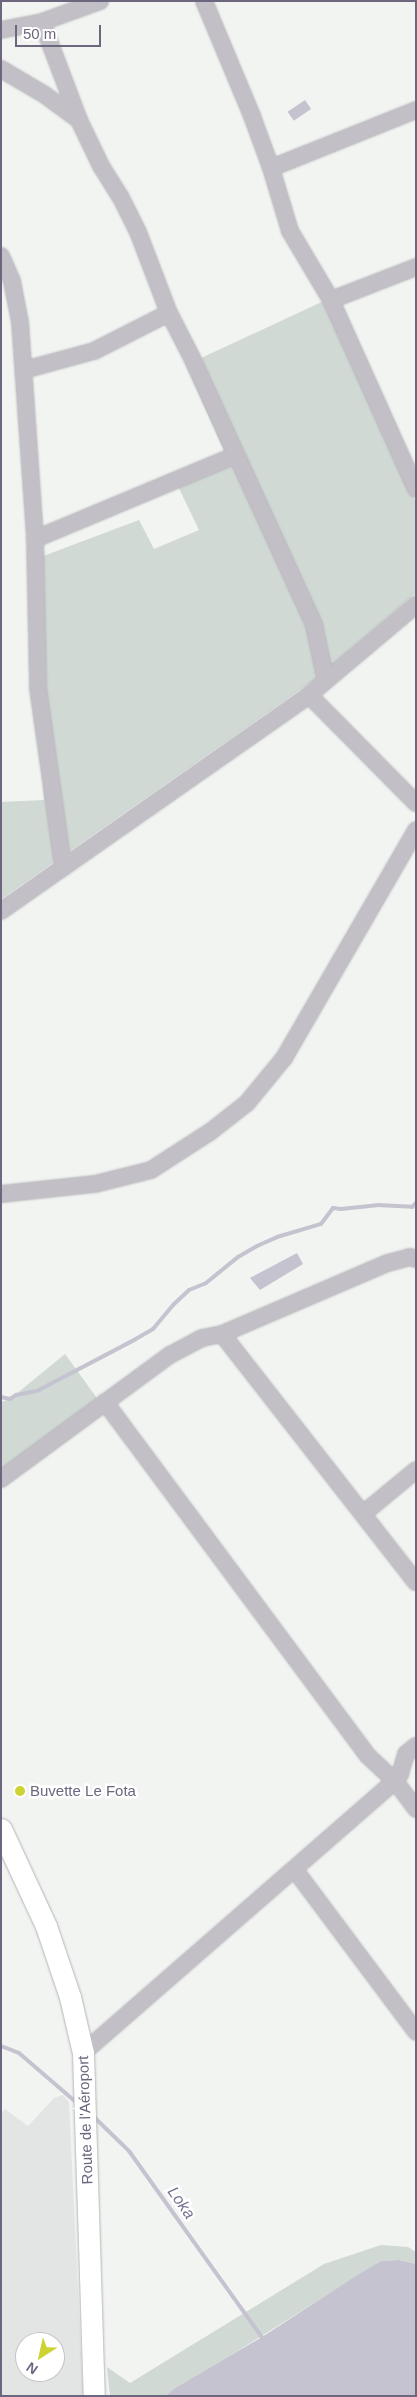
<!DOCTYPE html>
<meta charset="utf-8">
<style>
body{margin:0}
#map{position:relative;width:417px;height:2397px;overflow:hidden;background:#f2f4f1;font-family:Helvetica,sans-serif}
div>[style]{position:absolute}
.built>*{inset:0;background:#e3e5e4}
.green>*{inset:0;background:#d1d9d4}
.water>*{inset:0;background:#c4c3cf;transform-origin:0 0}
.stream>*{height:4px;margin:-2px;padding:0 2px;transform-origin:2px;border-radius:2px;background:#c4c3cf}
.roads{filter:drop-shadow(0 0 1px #b5b4ba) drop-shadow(0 0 1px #b5b4ba)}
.minor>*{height:16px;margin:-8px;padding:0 8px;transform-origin:8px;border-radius:8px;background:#c2c0c6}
.major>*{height:21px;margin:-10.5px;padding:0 10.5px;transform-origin:10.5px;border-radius:10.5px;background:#fff}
.dots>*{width:14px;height:14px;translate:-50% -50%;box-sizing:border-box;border:2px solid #fff;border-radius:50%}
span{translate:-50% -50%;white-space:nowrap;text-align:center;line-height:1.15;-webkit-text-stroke:5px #fff;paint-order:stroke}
.poi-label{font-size:15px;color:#6c667f}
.left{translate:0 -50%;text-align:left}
.street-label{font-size:15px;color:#6c667f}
.water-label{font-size:16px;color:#747191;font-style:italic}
.frame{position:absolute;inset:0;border:2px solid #6c667f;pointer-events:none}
.north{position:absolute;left:15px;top:2332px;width:50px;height:50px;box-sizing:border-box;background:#fff;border:1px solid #c4c2cc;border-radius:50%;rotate:215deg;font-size:14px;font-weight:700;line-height:20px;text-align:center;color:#6c667f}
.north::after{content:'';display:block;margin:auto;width:18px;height:22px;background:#ccd332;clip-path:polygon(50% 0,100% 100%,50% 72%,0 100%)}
.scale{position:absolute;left:15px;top:25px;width:86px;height:22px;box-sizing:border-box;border:2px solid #6c667f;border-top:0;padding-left:6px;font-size:15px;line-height:18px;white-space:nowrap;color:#6c667f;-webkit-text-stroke:4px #fff;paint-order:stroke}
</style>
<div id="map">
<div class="built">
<div style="clip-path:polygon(evenodd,63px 2095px,69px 2102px,83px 2396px,1px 2396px,1px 2114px,5px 2109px,28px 2126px,54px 2098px,63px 2095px,25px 2342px,55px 2342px,55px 2372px,25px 2372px,25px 2342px)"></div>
</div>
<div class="green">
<div style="clip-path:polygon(326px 300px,416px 503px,416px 593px,317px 678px,1px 899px,1px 802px,44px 800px,30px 561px,139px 520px,154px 549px,199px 530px,174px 478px,226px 456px,186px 365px)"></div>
<div style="clip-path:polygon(65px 1354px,102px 1405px,1px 1483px,1px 1402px,10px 1399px)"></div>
<div style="clip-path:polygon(381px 2245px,408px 2247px,416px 2252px,416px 2264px,399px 2260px,381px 2261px,166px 2396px,110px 2396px,107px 2367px,130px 2383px,324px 2264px)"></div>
</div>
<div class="water">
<div style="left:305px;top:100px;width:11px;height:21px;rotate:56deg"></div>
<div style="clip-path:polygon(297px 1253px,303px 1264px,260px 1290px,250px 1278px)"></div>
<div style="clip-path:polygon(399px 2260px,416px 2264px,416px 2396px,166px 2396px,174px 2389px,262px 2337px,356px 2276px,381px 2261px)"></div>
</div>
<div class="stream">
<div style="left:1px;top:1397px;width:9px;rotate:13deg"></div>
<div style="left:10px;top:1399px;width:7px;rotate:-34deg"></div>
<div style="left:16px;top:1395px;width:21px;rotate:-11deg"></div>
<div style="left:37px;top:1391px;width:110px;rotate:-27.7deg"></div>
<div style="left:134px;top:1340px;width:22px;rotate:-30deg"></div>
<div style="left:153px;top:1329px;width:31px;rotate:-50deg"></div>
<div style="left:173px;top:1305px;width:22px;rotate:-43deg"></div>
<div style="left:189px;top:1290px;width:18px;rotate:-22deg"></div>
<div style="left:206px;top:1283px;width:41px;rotate:-39.1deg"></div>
<div style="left:238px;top:1257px;width:22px;rotate:-30deg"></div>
<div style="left:257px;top:1246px;width:22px;rotate:-24deg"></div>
<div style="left:277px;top:1237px;width:46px;rotate:-16.5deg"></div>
<div style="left:321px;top:1224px;width:20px;rotate:-53deg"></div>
<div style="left:333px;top:1208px;width:8px;rotate:7deg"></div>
<div style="left:341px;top:1209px;width:36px;rotate:-6deg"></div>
<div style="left:377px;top:1205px;width:35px;rotate:3deg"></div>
<div style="left:412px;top:1207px;width:6px;rotate:-45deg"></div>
<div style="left:1px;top:2046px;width:19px;rotate:21deg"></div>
<div style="left:19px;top:2053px;width:77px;rotate:40.8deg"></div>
<div style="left:94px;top:2117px;width:49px;rotate:44.2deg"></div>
<div style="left:129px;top:2151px;width:234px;rotate:54.5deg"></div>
</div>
<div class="roads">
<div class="minor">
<div style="left:204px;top:1px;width:125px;rotate:67.3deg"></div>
<div style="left:252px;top:116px;width:55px;rotate:69.9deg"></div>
<div style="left:271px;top:168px;width:66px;rotate:73.2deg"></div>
<div style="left:290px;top:231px;width:80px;rotate:59.3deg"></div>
<div style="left:331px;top:300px;width:207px;rotate:65.8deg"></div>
<div style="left:42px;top:22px;width:105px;rotate:69.3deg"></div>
<div style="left:1px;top:30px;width:42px;rotate:-11deg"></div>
<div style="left:42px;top:22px;width:62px;rotate:-19.9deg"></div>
<div style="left:1px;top:69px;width:51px;rotate:30.6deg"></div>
<div style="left:45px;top:95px;width:42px;rotate:36.3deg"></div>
<div style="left:79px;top:120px;width:51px;rotate:64.4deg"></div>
<div style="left:101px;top:166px;width:36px;rotate:58deg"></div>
<div style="left:120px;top:196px;width:40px;rotate:63.4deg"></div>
<div style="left:138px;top:232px;width:87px;rotate:69.1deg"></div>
<div style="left:169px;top:313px;width:51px;rotate:62.9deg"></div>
<div style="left:192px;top:358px;width:294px;rotate:65.4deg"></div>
<div style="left:314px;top:625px;width:57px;rotate:77.9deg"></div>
<div style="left:271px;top:168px;width:156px;rotate:-21.8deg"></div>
<div style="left:1px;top:256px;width:27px;rotate:66deg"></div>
<div style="left:12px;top:281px;width:42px;rotate:79deg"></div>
<div style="left:20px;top:322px;width:218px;rotate:86deg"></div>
<div style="left:35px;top:539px;width:149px;rotate:88.8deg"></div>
<div style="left:38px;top:688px;width:181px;rotate:82deg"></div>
<div style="left:331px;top:300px;width:91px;rotate:-21.2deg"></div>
<div style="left:24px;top:370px;width:73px;rotate:-15.2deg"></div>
<div style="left:94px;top:351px;width:84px;rotate:-26.9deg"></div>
<div style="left:35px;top:539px;width:218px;rotate:-22.7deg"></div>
<div style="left:309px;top:695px;width:152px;rotate:45.3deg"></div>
<div style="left:1px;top:911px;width:376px;rotate:-35deg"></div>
<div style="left:309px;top:695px;width:140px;rotate:-40.1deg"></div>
<div style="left:1px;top:1194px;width:95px;rotate:-6.1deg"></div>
<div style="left:95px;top:1184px;width:58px;rotate:-14deg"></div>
<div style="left:151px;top:1170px;width:70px;rotate:-32.8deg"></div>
<div style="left:210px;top:1132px;width:47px;rotate:-38.1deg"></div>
<div style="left:247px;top:1103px;width:58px;rotate:-50.6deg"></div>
<div style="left:284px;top:1058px;width:263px;rotate:-59.9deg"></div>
<div style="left:222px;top:1334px;width:315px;rotate:52deg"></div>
<div style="left:105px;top:1402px;width:441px;rotate:53.4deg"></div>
<div style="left:368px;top:1756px;width:37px;rotate:43deg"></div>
<div style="left:395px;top:1781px;width:35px;rotate:53deg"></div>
<div style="left:1px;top:1479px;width:210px;rotate:-36.3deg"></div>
<div style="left:170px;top:1355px;width:36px;rotate:-28deg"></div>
<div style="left:202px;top:1338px;width:20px;rotate:-11deg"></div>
<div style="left:222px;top:1334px;width:181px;rotate:-23.2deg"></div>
<div style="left:388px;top:1263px;width:23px;rotate:-15deg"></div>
<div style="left:410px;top:1257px;width:6px;rotate:18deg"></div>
<div style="left:364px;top:1513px;width:67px;rotate:-39.6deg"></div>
<div style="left:295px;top:1870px;width:202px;rotate:53.2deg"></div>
<div style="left:83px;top:2053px;width:414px;rotate:-41.1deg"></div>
<div style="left:395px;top:1781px;width:9px;rotate:-54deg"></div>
<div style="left:400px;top:1774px;width:21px;rotate:-73deg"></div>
<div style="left:406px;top:1754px;width:13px;rotate:-39deg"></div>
</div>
<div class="major">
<div style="left:1px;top:1829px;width:107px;rotate:65.1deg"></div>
<div style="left:46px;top:1926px;width:75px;rotate:71.3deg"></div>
<div style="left:70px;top:1997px;width:57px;rotate:76.9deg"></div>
<div style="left:83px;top:2053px;width:343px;rotate:88.2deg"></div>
</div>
</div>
<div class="dots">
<div style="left:20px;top:1791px;background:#ccd332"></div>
</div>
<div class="poi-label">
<span class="left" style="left:30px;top:1791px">Buvette Le Fota</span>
</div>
<div class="street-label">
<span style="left:85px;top:2120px;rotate:-92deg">Route de l'Aéroport</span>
</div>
<div class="water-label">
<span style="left:181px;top:2203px;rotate:55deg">Loka</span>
</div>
<div class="frame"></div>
<div class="north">N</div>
<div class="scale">50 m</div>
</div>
